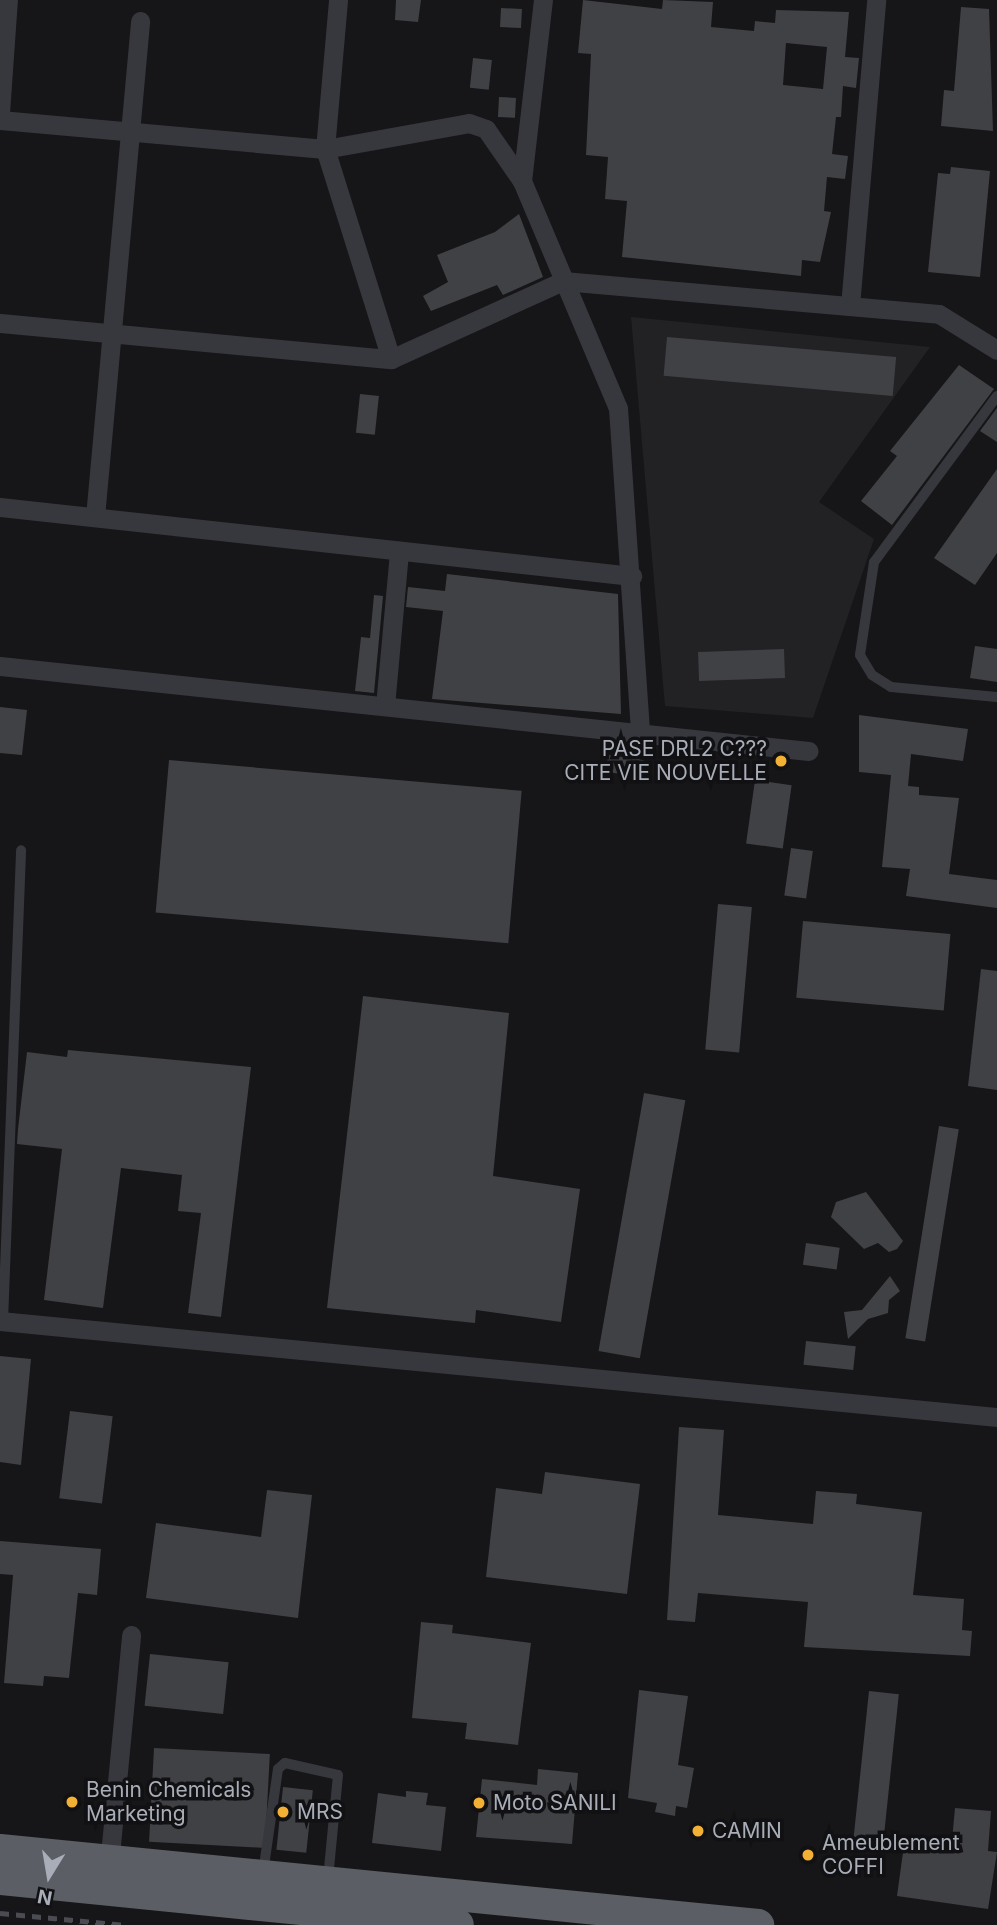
<!DOCTYPE html>
<style>
body{margin:0}
#map{position:relative;width:997px;height:1925px;overflow:hidden;background:#161618;font-family:Inter,sans-serif}
div>[style]{position:absolute}
.built>*{inset:0;background:#222225}
.building>*{inset:0;background:#404145;transform-origin:0 0}
.service>*{height:10px;margin:-5px;padding:0 5px;transform-origin:5px;border-radius:5px;background:#37383d}
.minor>*{height:19px;margin:-9.5px;padding:0 9.5px;transform-origin:9.5px;border-radius:9.5px;background:#37383d}
.trunk>*{height:32px;margin:-16px;padding:0 16px;transform-origin:16px;border-radius:16px;background:#5b5e65}
.rail>*{height:5px;margin-top:-2.5px;transform-origin:0;background:repeating-linear-gradient(90deg,#4a4c52 0 9px,transparent 0 16px)}
.dots>*{width:19px;height:19px;translate:-50% -50%;box-sizing:border-box;border:4px solid #111113;border-radius:50%}
span{translate:-50% -50%;white-space:nowrap;text-align:center;line-height:1.15;-webkit-text-stroke:7px #111113;paint-order:stroke}
.poi-label{font-size:21px;color:#a8adb8}
.right{translate:-100% -50%;text-align:right}
.left{translate:0 -50%;text-align:left}
.north{position:absolute;left:14px;top:1841px;width:70px;height:70px;-webkit-text-stroke:5px #111113;paint-order:stroke;rotate:191deg;font-size:19px;font-weight:700;line-height:28px;text-align:center;color:#a8adb8}
.north::after{content:'';display:block;margin:auto;width:24px;height:32px;background:#a8adb8;clip-path:polygon(50% 0,100% 100%,50% 72%,0 100%)}
</style>
<div id="map">
<div class="built">
<div style="clip-path:polygon(631px 317px,930px 347px,819px 502px,874px 539px,813px 718px,665px 706px)"></div>
</div>
<div class="building">
<div style="clip-path:polygon(396px 0,421px 0,418px 22px,395px 20px)"></div>
<div style="clip-path:polygon(evenodd,583px 0,662px 9px,663px 0,713px 2px,711px 27px,754px 31px,755px 21px,775px 23px,776px 10px,849px 12px,845px 57px,859px 58px,856px 88px,843px 86px,841px 117px,836px 117px,832px 154px,848px 156px,845px 179px,827px 177px,824px 211px,831px 212px,820px 262px,802px 260px,801px 276px,622px 257px,627px 201px,605px 199px,608px 157px,586px 155px,591px 54px,578px 53px,583px 0,786px 43px,827px 47px,823px 89px,783px 85px,786px 43px)"></div>
<div style="clip-path:polygon(961px 7px,989px 9px,993px 131px,941px 126px,944px 90px,954px 91px)"></div>
<div style="left:501px;top:8px;width:21px;height:19px;rotate:3deg"></div>
<div style="left:473px;top:58px;width:19px;height:30px;rotate:6deg"></div>
<div style="left:499px;top:97px;width:17px;height:20px;rotate:3deg"></div>
<div style="clip-path:polygon(951px 167px,990px 171px,980px 277px,928px 272px,938px 173px,950px 174px)"></div>
<div style="clip-path:polygon(519px 214px,543px 277px,503px 295px,497px 285px,431px 311px,423px 296px,448px 282px,437px 255px,495px 232px)"></div>
<div style="left:667px;top:337px;width:230px;height:39px;rotate:5deg"></div>
<div style="clip-path:polygon(959px 365px,994px 389px,892px 525px,861px 501px,897px 456px,890px 451px)"></div>
<div style="left:360px;top:394px;width:19px;height:39px;rotate:6deg"></div>
<div style="clip-path:polygon(997px 408px,997px 442px,980px 431px)"></div>
<div style="clip-path:polygon(997px 469px,997px 553px,975px 585px,934px 558px)"></div>
<div style="clip-path:polygon(447px 574px,618px 594px,621px 714px,432px 699px,443px 611px,406px 607px,408px 587px,445px 591px)"></div>
<div style="clip-path:polygon(374px 595px,383px 596px,374px 693px,355px 691px,361px 637px,370px 638px)"></div>
<div style="clip-path:polygon(975px 646px,997px 649px,997px 682px,970px 678px)"></div>
<div style="left:784px;top:649px;width:29px;height:86px;rotate:88deg"></div>
<div style="clip-path:polygon(0 707px,27px 710px,22px 755px,0 753px)"></div>
<div style="clip-path:polygon(859px 715px,968px 729px,963px 761px,911px 754px,908px 786px,919px 787px,919px 795px,959px 798px,949px 874px,997px 880px,997px 908px,906px 896px,910px 869px,882px 867px,891px 775px,859px 772px)"></div>
<div style="left:608px;top:755px;width:36px;height:17px;rotate:8deg"></div>
<div style="left:169px;top:760px;width:354px;height:153px;rotate:5deg"></div>
<div style="left:755px;top:780px;width:37px;height:64px;rotate:8deg"></div>
<div style="left:791px;top:848px;width:22px;height:48px;rotate:8deg"></div>
<div style="left:718px;top:904px;width:34px;height:146px;rotate:5deg"></div>
<div style="left:803px;top:921px;width:148px;height:77px;rotate:5deg"></div>
<div style="clip-path:polygon(981px 969px,997px 971px,997px 1090px,968px 1086px)"></div>
<div style="clip-path:polygon(363px 996px,509px 1013px,493px 1176px,580px 1189px,561px 1322px,476px 1310px,475px 1323px,327px 1308px)"></div>
<div style="clip-path:polygon(68px 1050px,251px 1067px,221px 1317px,188px 1313px,201px 1213px,178px 1211px,182px 1175px,121px 1168px,103px 1308px,44px 1300px,62px 1149px,17px 1144px,18px 1129px,27px 1052px,67px 1057px)"></div>
<div style="left:644px;top:1093px;width:42px;height:262px;rotate:10deg"></div>
<div style="left:939px;top:1126px;width:20px;height:215px;rotate:9deg"></div>
<div style="clip-path:polygon(866px 1192px,903px 1241px,897px 1249px,889px 1252px,878px 1243px,864px 1249px,831px 1217px,836px 1202px)"></div>
<div style="left:806px;top:1243px;width:34px;height:22px;rotate:8deg"></div>
<div style="clip-path:polygon(890px 1276px,900px 1291px,889px 1300px,888px 1313px,868px 1319px,848px 1339px,844px 1312px,862px 1310px)"></div>
<div style="left:806px;top:1341px;width:50px;height:24px;rotate:6deg"></div>
<div style="clip-path:polygon(0 1356px,31px 1359px,21px 1465px,0 1462px)"></div>
<div style="left:70px;top:1411px;width:43px;height:88px;rotate:7deg"></div>
<div style="clip-path:polygon(679px 1427px,724px 1430px,718px 1515px,813px 1524px,816px 1491px,857px 1494px,856px 1504px,922px 1512px,913px 1595px,964px 1599px,962px 1630px,972px 1631px,970px 1656px,804px 1647px,808px 1602px,698px 1593px,695px 1622px,667px 1620px)"></div>
<div style="clip-path:polygon(545px 1472px,640px 1484px,627px 1594px,486px 1577px,496px 1488px,542px 1494px)"></div>
<div style="clip-path:polygon(267px 1490px,312px 1495px,298px 1618px,146px 1598px,156px 1523px,261px 1537px)"></div>
<div style="clip-path:polygon(0 1541px,101px 1549px,97px 1595px,78px 1593px,69px 1678px,44px 1676px,43px 1686px,4px 1683px,13px 1575px,0 1574px)"></div>
<div style="clip-path:polygon(421px 1622px,453px 1625px,452px 1633px,531px 1643px,518px 1745px,465px 1739px,467px 1723px,412px 1718px)"></div>
<div style="left:150px;top:1654px;width:79px;height:52px;rotate:6deg"></div>
<div style="clip-path:polygon(639px 1690px,688px 1696px,678px 1765px,694px 1768px,687px 1808px,676px 1806px,675px 1816px,655px 1812px,657px 1803px,628px 1798px)"></div>
<div style="left:869px;top:1691px;width:30px;height:148px;rotate:6deg"></div>
<div style="left:154px;top:1748px;width:116px;height:94px;rotate:3deg"></div>
<div style="clip-path:polygon(538px 1769px,578px 1773px,572px 1844px,476px 1837px,482px 1779px,537px 1785px)"></div>
<div style="left:283px;top:1787px;width:30px;height:63px;rotate:6deg"></div>
<div style="clip-path:polygon(406px 1791px,428px 1793px,426px 1805px,446px 1807px,441px 1851px,372px 1843px,378px 1793px,406px 1797px)"></div>
<div style="clip-path:polygon(955px 1808px,991px 1811px,988px 1851px,997px 1852px,988px 1909px,897px 1896px,904px 1845px,951px 1851px)"></div>
</div>
<div class="service">
<div style="left:997px;top:396px;width:207px;rotate:126.5deg"></div>
<div style="left:874px;top:562px;width:94px;rotate:98.6deg"></div>
<div style="left:860px;top:655px;width:23px;rotate:59deg"></div>
<div style="left:872px;top:675px;width:22px;rotate:32deg"></div>
<div style="left:891px;top:687px;width:106px;rotate:5.4deg"></div>
<div style="left:3px;top:1321px;width:471px;rotate:-87.8deg"></div>
<div style="left:263px;top:1873px;width:105px;rotate:-81.8deg"></div>
<div style="left:278px;top:1769px;width:9px;rotate:-41deg"></div>
<div style="left:285px;top:1763px;width:54px;rotate:12.8deg"></div>
<div style="left:338px;top:1775px;width:104px;rotate:95.5deg"></div>
</div>
<div class="minor">
<div style="left:0;top:113px;width:113px;rotate:-86deg"></div>
<div style="left:0;top:120px;width:326px;rotate:5.1deg"></div>
<div style="left:325px;top:149px;width:150px;rotate:-85deg"></div>
<div style="left:522px;top:181px;width:182px;rotate:-83.4deg"></div>
<div style="left:850px;top:306px;width:307px;rotate:-85.1deg"></div>
<div style="left:0;top:323px;width:393px;rotate:5.3deg"></div>
<div style="left:391px;top:359px;width:189px;rotate:-24.4deg"></div>
<div style="left:563px;top:281px;width:377px;rotate:5deg"></div>
<div style="left:939px;top:314px;width:68px;rotate:31.8deg"></div>
<div style="left:391px;top:359px;width:220px;rotate:-107.4deg"></div>
<div style="left:325px;top:149px;width:146px;rotate:-10.2deg"></div>
<div style="left:469px;top:123px;width:18px;rotate:19deg"></div>
<div style="left:486px;top:129px;width:63px;rotate:55.3deg"></div>
<div style="left:522px;top:181px;width:246px;rotate:67.1deg"></div>
<div style="left:618px;top:408px;width:327px;rotate:86.1deg"></div>
<div style="left:0;top:507px;width:636px;rotate:6.23deg"></div>
<div style="left:95px;top:517px;width:498px;rotate:-84.8deg"></div>
<div style="left:0;top:666px;width:813px;rotate:6deg"></div>
<div style="left:385px;top:706px;width:156px;rotate:-84.8deg"></div>
<div style="left:0;top:1321px;width:1002px;rotate:5.5deg"></div>
<div style="left:109px;top:1865px;width:231px;rotate:-84.5deg"></div>
</div>
<div class="trunk">
<div style="left:0;top:1850px;width:762px;rotate:5.65deg"></div>
<div style="left:0;top:1879px;width:460px;rotate:5.7deg"></div>
</div>
<div class="rail">
<div style="left:0;top:1913px;width:126px;rotate:5.5deg"></div>
</div>
<div class="dots">
<div style="left:781px;top:761px;background:#f2b134"></div>
<div style="left:72px;top:1802px;background:#f2b134"></div>
<div style="left:479px;top:1803px;background:#f2b134"></div>
<div style="left:283px;top:1812px;background:#f2b134"></div>
<div style="left:698px;top:1831px;background:#f2b134"></div>
<div style="left:808px;top:1855px;background:#f2b134"></div>
</div>
<div class="poi-label">
<span class="right" style="left:767px;top:761px">PASE DRL2 C???<br>CITE VIE NOUVELLE</span>
<span class="left" style="left:86px;top:1802px">Benin Chemicals<br>Marketing</span>
<span class="left" style="left:493px;top:1803px">Moto SANILI</span>
<span class="left" style="left:297px;top:1812px">MRS</span>
<span class="left" style="left:712px;top:1831px">CAMIN</span>
<span class="left" style="left:822px;top:1855px">Ameublement<br>COFFI</span>
</div>
<div class="north">N</div>
</div>
